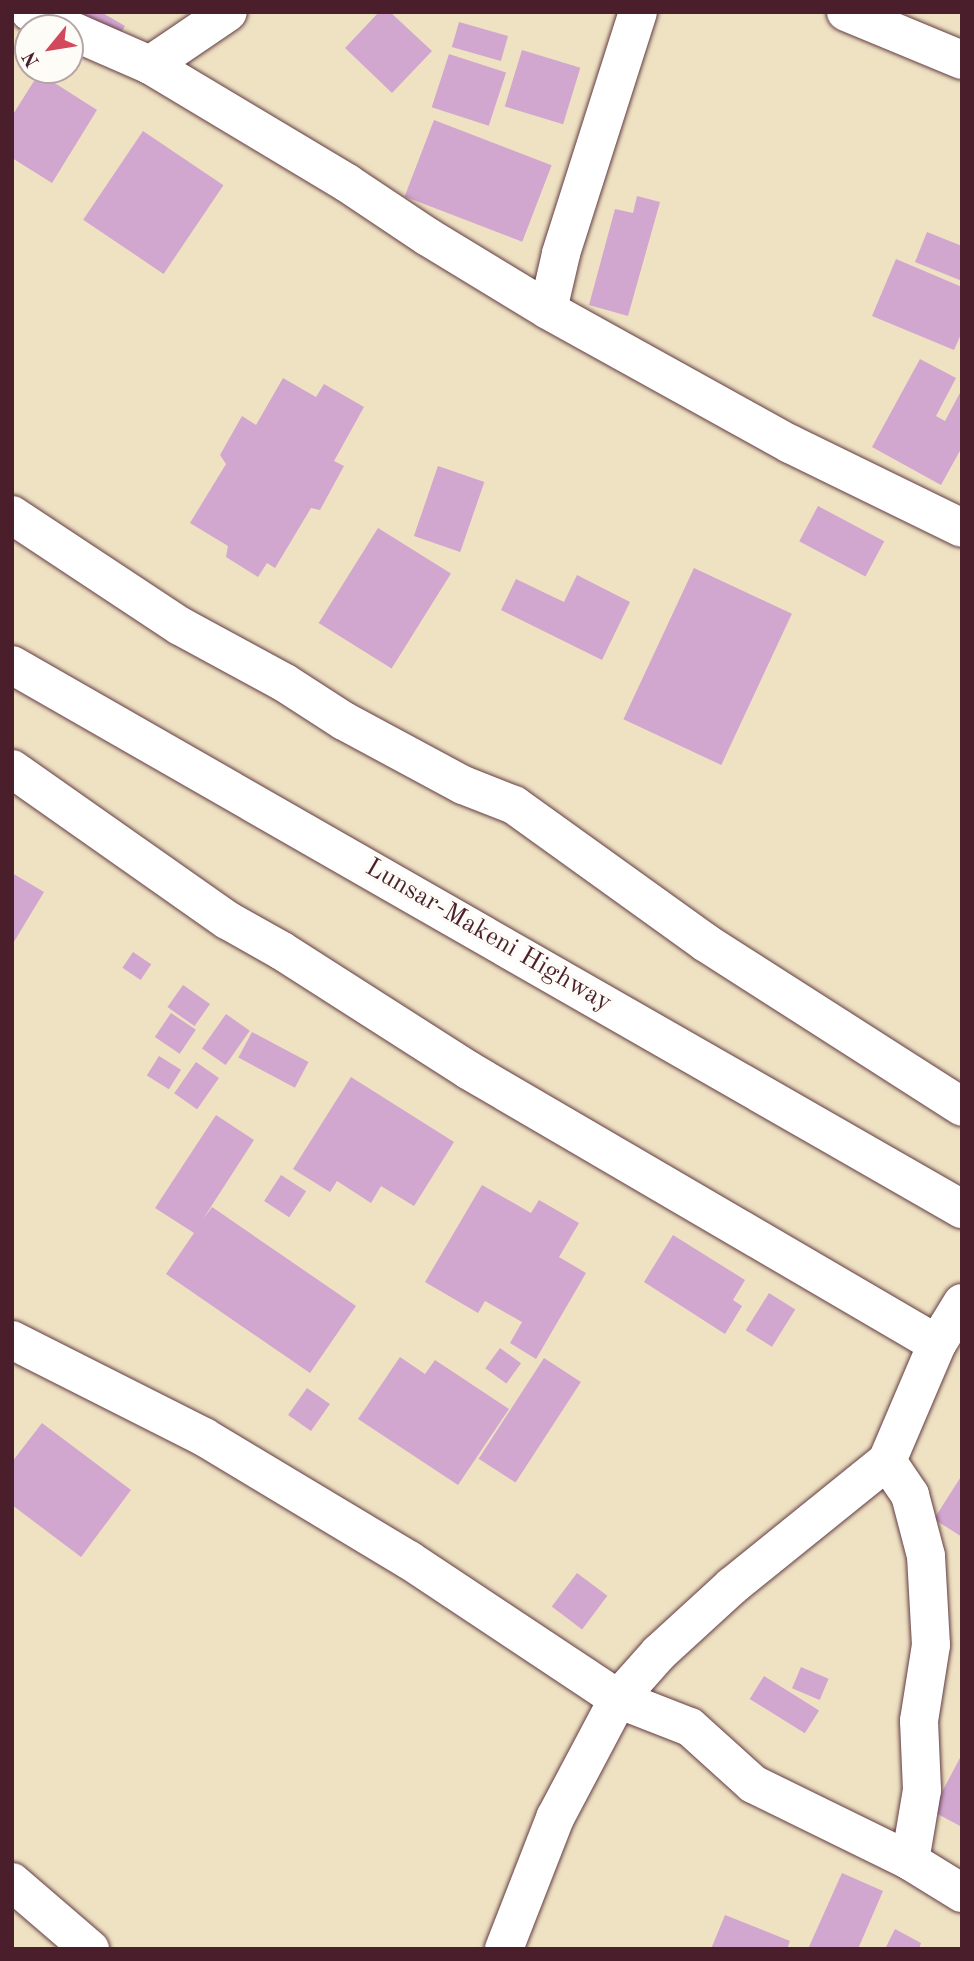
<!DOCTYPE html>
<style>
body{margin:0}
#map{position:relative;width:974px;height:1961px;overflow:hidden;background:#efe2c3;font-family:"Old Standard TT",serif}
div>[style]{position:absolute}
.building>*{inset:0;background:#d1a6cf;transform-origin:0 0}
.roads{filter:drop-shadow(0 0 2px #633c42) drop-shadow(0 0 2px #633c42)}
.street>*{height:38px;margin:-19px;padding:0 19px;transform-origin:19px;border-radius:19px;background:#fff}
.primary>*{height:38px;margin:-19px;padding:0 19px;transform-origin:19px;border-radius:19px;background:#fff}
span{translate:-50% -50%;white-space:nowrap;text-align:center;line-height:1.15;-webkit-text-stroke:7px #fdfcf7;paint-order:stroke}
.street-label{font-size:26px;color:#4a1f2b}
.frame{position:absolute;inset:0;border:14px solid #4a1f2b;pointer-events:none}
.north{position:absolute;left:14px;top:14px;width:70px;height:70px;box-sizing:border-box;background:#fdfcf7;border:2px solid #b5a4a5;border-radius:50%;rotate:240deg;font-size:19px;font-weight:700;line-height:28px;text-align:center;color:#4a1f2b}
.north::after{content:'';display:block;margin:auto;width:24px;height:32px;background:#d1495b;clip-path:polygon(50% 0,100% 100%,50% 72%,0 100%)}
</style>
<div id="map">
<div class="building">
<div style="clip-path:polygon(61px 12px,101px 12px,125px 26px,115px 43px)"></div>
<div style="clip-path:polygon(379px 12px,390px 12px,432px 51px,392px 93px,345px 48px)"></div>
<div style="left:459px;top:22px;width:51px;height:26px;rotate:16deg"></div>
<div style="left:522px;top:50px;width:61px;height:59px;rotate:17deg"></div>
<div style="left:449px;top:54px;width:60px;height:56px;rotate:18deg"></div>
<div style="clip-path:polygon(39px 73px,97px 110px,52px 183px,12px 158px,12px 116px)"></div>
<div style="left:434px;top:120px;width:126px;height:82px;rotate:21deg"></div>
<div style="left:143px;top:131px;width:97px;height:107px;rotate:34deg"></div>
<div style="clip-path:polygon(637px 196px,660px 202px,628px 316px,589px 305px,615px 209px,633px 213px)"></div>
<div style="clip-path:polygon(927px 232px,962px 246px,962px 281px,915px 262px)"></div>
<div style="clip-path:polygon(896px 259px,962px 287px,962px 332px,954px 350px,872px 316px)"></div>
<div style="clip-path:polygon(920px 359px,956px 378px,936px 416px,945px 421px,962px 389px,962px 447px,941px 485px,872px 447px)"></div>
<div style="clip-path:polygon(283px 378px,316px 397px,324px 384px,364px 407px,334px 461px,344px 466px,320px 510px,311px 508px,275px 568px,267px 563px,258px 577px,226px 557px,228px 546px,190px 523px,226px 464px,220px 455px,242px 416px,256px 425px)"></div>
<div style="left:438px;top:466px;width:49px;height:74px;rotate:19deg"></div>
<div style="left:818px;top:506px;width:75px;height:40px;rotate:28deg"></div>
<div style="left:378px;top:528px;width:86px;height:112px;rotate:32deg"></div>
<div style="left:694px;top:568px;width:108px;height:167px;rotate:25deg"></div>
<div style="clip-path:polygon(577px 575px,630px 602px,602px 660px,501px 610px,516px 579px,564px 602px)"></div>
<div style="clip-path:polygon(12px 873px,44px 892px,12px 945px)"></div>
<div style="left:133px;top:952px;width:22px;height:19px;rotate:34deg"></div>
<div style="left:183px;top:985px;width:33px;height:27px;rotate:35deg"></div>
<div style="left:171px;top:1013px;width:30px;height:29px;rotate:34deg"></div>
<div style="left:226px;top:1014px;width:29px;height:42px;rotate:35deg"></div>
<div style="left:252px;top:1032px;width:64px;height:29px;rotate:28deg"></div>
<div style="left:159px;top:1056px;width:26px;height:23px;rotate:32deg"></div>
<div style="left:196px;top:1062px;width:28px;height:38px;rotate:35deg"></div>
<div style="clip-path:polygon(351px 1077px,454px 1142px,414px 1206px,381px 1186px,371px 1203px,337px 1181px,330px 1192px,293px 1169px)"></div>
<div style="clip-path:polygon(216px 1115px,254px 1140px,203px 1219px,212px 1207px,356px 1306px,310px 1373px,166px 1274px,194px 1233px,155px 1208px)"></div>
<div style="left:281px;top:1175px;width:30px;height:31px;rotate:33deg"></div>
<div style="clip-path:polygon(482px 1185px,531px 1213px,539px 1200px,579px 1223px,559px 1257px,586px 1273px,536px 1359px,510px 1343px,522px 1322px,485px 1301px,478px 1313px,425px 1282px)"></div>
<div style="clip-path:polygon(673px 1235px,745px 1280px,733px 1300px,742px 1306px,725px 1334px,644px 1282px)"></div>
<div style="left:769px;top:1293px;width:31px;height:44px;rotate:32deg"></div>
<div style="left:500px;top:1348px;width:26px;height:25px;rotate:36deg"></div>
<div style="clip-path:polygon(400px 1357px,425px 1374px,435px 1360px,509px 1409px,458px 1485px,358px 1419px)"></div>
<div style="left:544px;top:1358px;width:44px;height:120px;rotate:33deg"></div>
<div style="left:307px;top:1388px;width:28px;height:33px;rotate:35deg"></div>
<div style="clip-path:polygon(42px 1423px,131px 1490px,81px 1557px,12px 1505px,12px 1462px)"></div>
<div style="clip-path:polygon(962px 1475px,962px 1537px,934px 1519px)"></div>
<div style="left:577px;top:1573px;width:38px;height:42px;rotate:37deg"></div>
<div style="left:801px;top:1667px;width:30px;height:23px;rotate:23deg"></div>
<div style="left:764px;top:1676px;width:65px;height:27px;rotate:32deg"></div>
<div style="clip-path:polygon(962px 1754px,962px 1827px,932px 1811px)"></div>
<div style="clip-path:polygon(842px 1873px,883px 1891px,858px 1949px,808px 1949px)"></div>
<div style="clip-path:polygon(725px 1915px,790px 1941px,787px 1949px,711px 1949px)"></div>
<div style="clip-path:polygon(895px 1929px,921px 1943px,919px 1949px,885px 1949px)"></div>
</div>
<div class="roads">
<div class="street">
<div style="left:30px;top:12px;width:39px;rotate:24deg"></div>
<div style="left:638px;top:12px;width:254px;rotate:107.7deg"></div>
<div style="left:561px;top:254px;width:57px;rotate:103.1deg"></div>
<div style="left:548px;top:310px;width:277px;rotate:29deg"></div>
<div style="left:790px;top:444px;width:191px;rotate:26deg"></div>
<div style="left:846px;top:12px;width:126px;rotate:22.5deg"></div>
<div style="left:70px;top:30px;width:87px;rotate:23.6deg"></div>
<div style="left:150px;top:65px;width:230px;rotate:30.9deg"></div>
<div style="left:347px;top:183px;width:97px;rotate:33.7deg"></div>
<div style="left:428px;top:237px;width:140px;rotate:31.3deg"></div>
<div style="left:150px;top:65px;width:94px;rotate:-34.2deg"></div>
<div style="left:12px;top:515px;width:201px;rotate:33.5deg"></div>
<div style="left:180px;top:626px;width:119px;rotate:28.5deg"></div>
<div style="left:285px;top:683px;width:70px;rotate:32.8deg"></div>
<div style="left:344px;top:721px;width:135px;rotate:28.3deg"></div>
<div style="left:463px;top:785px;width:55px;rotate:21.4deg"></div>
<div style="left:514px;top:805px;width:236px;rotate:35.7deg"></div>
<div style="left:706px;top:943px;width:304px;rotate:32.6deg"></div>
<div style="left:12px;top:769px;width:263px;rotate:35.1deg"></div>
<div style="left:227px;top:920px;width:63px;rotate:29.4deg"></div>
<div style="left:282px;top:951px;width:221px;rotate:32.6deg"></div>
<div style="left:468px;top:1070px;width:543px;rotate:30.29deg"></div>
<div style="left:12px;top:1340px;width:215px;rotate:26.8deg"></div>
<div style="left:204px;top:1437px;width:239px;rotate:31deg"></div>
<div style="left:409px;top:1560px;width:251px;rotate:33.6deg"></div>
<div style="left:618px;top:1699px;width:77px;rotate:21.3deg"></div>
<div style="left:690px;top:1727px;width:85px;rotate:42.1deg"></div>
<div style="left:753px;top:1784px;width:175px;rotate:26.1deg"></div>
<div style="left:910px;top:1861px;width:61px;rotate:31.6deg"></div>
<div style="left:887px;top:1461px;width:41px;rotate:55.9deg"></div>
<div style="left:910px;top:1495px;width:63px;rotate:75.3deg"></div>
<div style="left:926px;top:1556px;width:89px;rotate:86.8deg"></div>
<div style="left:931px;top:1645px;width:77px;rotate:99deg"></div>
<div style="left:919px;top:1721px;width:69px;rotate:87.5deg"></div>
<div style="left:922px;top:1790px;width:72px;rotate:99.6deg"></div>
<div style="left:12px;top:1882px;width:103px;rotate:40.7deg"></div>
<div style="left:504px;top:1949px;width:141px;rotate:-68.7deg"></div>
<div style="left:555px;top:1818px;width:135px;rotate:-62.1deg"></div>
<div style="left:618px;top:1699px;width:62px;rotate:-48.3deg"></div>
<div style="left:659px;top:1653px;width:99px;rotate:-42.5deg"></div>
<div style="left:732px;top:1586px;width:199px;rotate:-38.9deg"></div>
<div style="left:887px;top:1461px;width:127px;rotate:-66.9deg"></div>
<div style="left:937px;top:1344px;width:48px;rotate:-58.6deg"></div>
</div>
<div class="primary">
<div style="left:12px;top:665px;width:1095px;rotate:29.8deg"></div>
</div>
</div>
<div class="street-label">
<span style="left:488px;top:936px;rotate:30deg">Lunsar-Makeni Highway</span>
</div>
<div class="frame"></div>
<div class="north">N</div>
</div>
